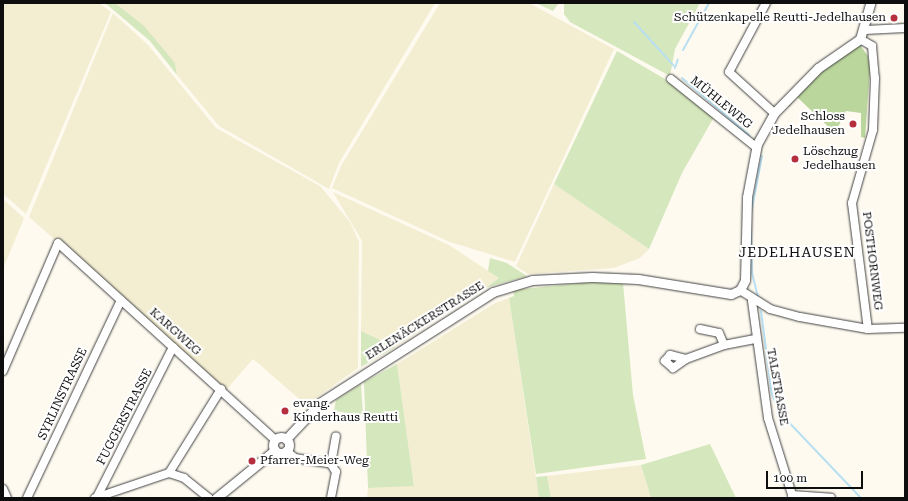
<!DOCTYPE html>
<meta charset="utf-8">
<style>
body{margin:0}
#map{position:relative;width:908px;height:501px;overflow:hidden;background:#fefaf0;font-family:"Roboto Serif",serif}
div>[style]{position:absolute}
.farmland>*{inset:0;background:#f3eed2}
.green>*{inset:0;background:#d5e7bc}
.forest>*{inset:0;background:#bad69c}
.stream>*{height:2px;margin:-1px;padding:0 1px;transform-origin:1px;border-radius:1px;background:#b8e0f2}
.roads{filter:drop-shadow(0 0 1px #414141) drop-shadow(0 0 1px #414141)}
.minor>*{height:8px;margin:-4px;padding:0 4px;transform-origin:4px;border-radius:4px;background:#fff}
.tertiary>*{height:9px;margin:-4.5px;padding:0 4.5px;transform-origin:4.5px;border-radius:4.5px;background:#fff}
.tertiary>.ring{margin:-4.5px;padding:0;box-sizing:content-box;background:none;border:9px solid #fff;border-radius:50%}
.dots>*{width:11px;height:11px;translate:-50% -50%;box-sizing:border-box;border:2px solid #fff;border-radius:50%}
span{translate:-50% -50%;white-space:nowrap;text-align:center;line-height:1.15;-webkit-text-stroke:4px #fff;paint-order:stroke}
.poi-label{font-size:12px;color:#0e0e0e}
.right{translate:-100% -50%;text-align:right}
.left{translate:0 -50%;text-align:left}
.street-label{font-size:12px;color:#0e0e0e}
.quarter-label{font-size:14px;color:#0e0e0e;letter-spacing:1px}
.frame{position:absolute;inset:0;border:4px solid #0e0e0e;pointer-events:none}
.scale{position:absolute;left:766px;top:471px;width:97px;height:18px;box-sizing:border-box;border:2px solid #0e0e0e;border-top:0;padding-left:5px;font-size:12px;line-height:14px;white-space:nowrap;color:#0e0e0e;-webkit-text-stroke:3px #fff;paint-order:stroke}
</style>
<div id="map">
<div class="farmland">
<div style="clip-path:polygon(3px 3px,99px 3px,111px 12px,26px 214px,3px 194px)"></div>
<div style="clip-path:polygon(115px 3px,435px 3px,339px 163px,329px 189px,219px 126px,177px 75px,175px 63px)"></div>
<div style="clip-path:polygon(440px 3px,529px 3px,614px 49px,515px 262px,450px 242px,332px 188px,341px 166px)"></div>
<div style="clip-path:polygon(113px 13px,148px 45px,216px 128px,320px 186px,350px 222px,359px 242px,358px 368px,306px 405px,253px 359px,226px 390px,29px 217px)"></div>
<div style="clip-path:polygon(554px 184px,649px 249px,640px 258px,614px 268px,528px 274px,516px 266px)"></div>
<div style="clip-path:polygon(333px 192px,449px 245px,499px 278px,395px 347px,361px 331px,362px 241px)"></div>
<div style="clip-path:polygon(3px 199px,24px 218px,3px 269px)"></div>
<div style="clip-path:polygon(509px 298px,539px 498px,367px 498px,368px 488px,414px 485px,397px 364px,495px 303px)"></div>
<div style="clip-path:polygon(641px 465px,651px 498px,551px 498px,547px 476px)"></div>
</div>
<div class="green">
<div style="clip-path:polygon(105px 3px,115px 3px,144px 26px,175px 63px,177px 75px,150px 41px)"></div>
<div style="clip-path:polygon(536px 3px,559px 3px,553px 11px)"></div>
<div style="clip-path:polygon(564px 3px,700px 3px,675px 49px,670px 76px,570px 22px,564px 14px)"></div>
<div style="clip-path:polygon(617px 51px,670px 82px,714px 117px,682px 173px,649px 249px,554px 184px)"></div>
<div style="clip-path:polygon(490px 258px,507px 263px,527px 276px,485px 288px,499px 278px,488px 271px)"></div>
<div style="clip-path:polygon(591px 282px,623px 283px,633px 395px,646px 459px,536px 474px,509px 298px,514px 296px,513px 290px)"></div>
<div style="clip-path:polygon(361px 331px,395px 347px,361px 367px)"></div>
<div style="clip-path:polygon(397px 364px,414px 486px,368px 488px,364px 382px)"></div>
<div style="clip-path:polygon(361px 384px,363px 415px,334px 411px,336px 400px)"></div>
<div style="clip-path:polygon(710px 444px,736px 498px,651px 498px,641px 465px)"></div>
<div style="clip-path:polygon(547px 476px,551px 498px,539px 498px,536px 477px)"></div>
</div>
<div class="forest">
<div style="clip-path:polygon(860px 45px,868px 56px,870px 69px,865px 138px,861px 137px,861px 113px,846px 111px,835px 133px,797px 97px,789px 107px,786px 105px,820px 72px)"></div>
</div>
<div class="stream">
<div style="left:634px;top:22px;width:59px;rotate:47.7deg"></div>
<div style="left:683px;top:50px;width:54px;rotate:-61deg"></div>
<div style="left:675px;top:68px;width:9px;rotate:-72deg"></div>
<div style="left:682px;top:78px;width:88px;rotate:40.4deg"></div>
<div style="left:751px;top:213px;width:58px;rotate:-79.1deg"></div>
<div style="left:751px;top:227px;width:46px;rotate:88.8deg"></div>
<div style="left:752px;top:273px;width:25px;rotate:76deg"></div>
<div style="left:761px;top:311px;width:84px;rotate:82.5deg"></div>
<div style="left:772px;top:394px;width:21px;rotate:67deg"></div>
<div style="left:780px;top:413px;width:117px;rotate:46.4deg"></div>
</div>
<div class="roads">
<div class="minor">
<div style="left:766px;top:3px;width:78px;rotate:118.2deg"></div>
<div style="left:729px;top:72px;width:61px;rotate:42.3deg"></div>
<div style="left:865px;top:30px;width:40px;rotate:-2.9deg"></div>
<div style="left:860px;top:39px;width:14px;rotate:30deg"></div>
<div style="left:872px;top:46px;width:32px;rotate:85deg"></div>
<div style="left:875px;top:78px;width:52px;rotate:92.2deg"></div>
<div style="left:873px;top:130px;width:76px;rotate:106deg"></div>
<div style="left:852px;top:203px;width:127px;rotate:82.8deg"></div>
<div style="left:671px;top:79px;width:109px;rotate:38.7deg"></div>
<div style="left:740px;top:290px;width:36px;rotate:32deg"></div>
<div style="left:770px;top:309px;width:31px;rotate:15deg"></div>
<div style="left:800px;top:317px;width:69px;rotate:10deg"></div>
<div style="left:868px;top:329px;width:37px;rotate:-2deg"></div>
<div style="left:752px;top:301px;width:118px;rotate:82.2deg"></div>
<div style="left:768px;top:418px;width:84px;rotate:72.6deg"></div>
<div style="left:700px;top:329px;width:19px;rotate:12deg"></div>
<div style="left:719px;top:333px;width:13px;rotate:67deg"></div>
<div style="left:686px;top:359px;width:16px;rotate:145deg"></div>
<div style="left:673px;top:368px;width:11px;rotate:-139deg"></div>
<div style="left:665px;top:361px;width:8px;rotate:-50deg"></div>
<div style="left:670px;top:355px;width:16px;rotate:14deg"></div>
<div style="left:686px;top:359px;width:40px;rotate:-20.2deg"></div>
<div style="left:724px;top:345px;width:33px;rotate:-11deg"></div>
<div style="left:3px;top:371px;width:139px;rotate:-66.7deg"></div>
<div style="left:58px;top:243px;width:293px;rotate:42.2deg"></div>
<div style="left:286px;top:451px;width:11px;rotate:38deg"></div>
<div style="left:295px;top:458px;width:36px;rotate:9deg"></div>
<div style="left:331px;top:464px;width:9px;rotate:58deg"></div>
<div style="left:336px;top:472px;width:26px;rotate:101deg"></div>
<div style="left:331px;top:464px;width:28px;rotate:-80deg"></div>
<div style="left:169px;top:473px;width:99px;rotate:-58.2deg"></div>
<div style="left:3px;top:489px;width:10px;rotate:66deg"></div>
<div style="left:792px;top:495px;width:39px;rotate:4deg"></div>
<div style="left:97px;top:497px;width:168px;rotate:-63.1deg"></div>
<div style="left:27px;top:498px;width:219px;rotate:-64.6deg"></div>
<div style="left:95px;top:498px;width:78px;rotate:-18.7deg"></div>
<div style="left:169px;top:473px;width:16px;rotate:18deg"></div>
<div style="left:184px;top:478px;width:32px;rotate:39deg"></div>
</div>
<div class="tertiary">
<div class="ring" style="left:273px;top:437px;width:7px;height:7px"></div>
<div style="left:286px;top:439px;width:51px;rotate:-46.6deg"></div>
<div style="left:321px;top:402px;width:204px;rotate:-32.6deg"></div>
<div style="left:493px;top:292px;width:41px;rotate:-17.1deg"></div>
<div style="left:532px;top:280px;width:60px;rotate:-2.9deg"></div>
<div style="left:592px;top:277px;width:46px;rotate:2.5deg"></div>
<div style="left:638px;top:279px;width:94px;rotate:9.2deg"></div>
<div style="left:731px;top:294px;width:10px;rotate:-24deg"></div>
<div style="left:740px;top:290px;width:11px;rotate:-63deg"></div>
<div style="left:745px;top:280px;width:83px;rotate:-88.6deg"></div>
<div style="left:747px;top:197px;width:54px;rotate:-79.3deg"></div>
<div style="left:757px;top:144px;width:35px;rotate:-61deg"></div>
<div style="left:774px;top:113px;width:63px;rotate:-45.6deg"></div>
<div style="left:818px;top:68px;width:51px;rotate:-34.6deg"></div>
<div style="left:860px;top:39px;width:37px;rotate:-74deg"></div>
<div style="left:216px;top:498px;width:76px;rotate:-39.1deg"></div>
</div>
</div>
<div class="dots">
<div style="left:894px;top:18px;background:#b52f3e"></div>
<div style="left:853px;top:124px;background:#b52f3e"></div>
<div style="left:795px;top:159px;background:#b52f3e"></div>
<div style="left:285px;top:411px;background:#b52f3e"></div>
<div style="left:252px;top:461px;background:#b52f3e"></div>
</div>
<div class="poi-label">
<span class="right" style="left:886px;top:18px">Schützenkapelle Reutti-Jedelhausen</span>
<span class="right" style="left:845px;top:124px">Schloss<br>Jedelhausen</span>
<span class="left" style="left:803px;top:159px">Löschzug<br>Jedelhausen</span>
<span class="left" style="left:293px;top:411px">evang.<br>Kinderhaus Reutti</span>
<span class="left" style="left:260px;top:461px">Pfarrer-Meier-Weg</span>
</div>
<div class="street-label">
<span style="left:721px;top:103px;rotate:39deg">MÜHLEWEG</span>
<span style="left:872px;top:261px;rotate:83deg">POSTHORNWEG</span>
<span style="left:425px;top:321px;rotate:-32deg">ERLENÄCKERSTRASSE</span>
<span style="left:175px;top:332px;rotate:42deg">KARGWEG</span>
<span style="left:777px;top:387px;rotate:80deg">TALSTRASSE</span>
<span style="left:63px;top:394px;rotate:-65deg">SYRLINSTRASSE</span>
<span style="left:125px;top:417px;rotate:-63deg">FUGGERSTRASSE</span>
</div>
<div class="quarter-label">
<span style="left:797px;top:252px">JEDELHAUSEN</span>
</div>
<div class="frame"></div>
<div class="scale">100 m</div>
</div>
